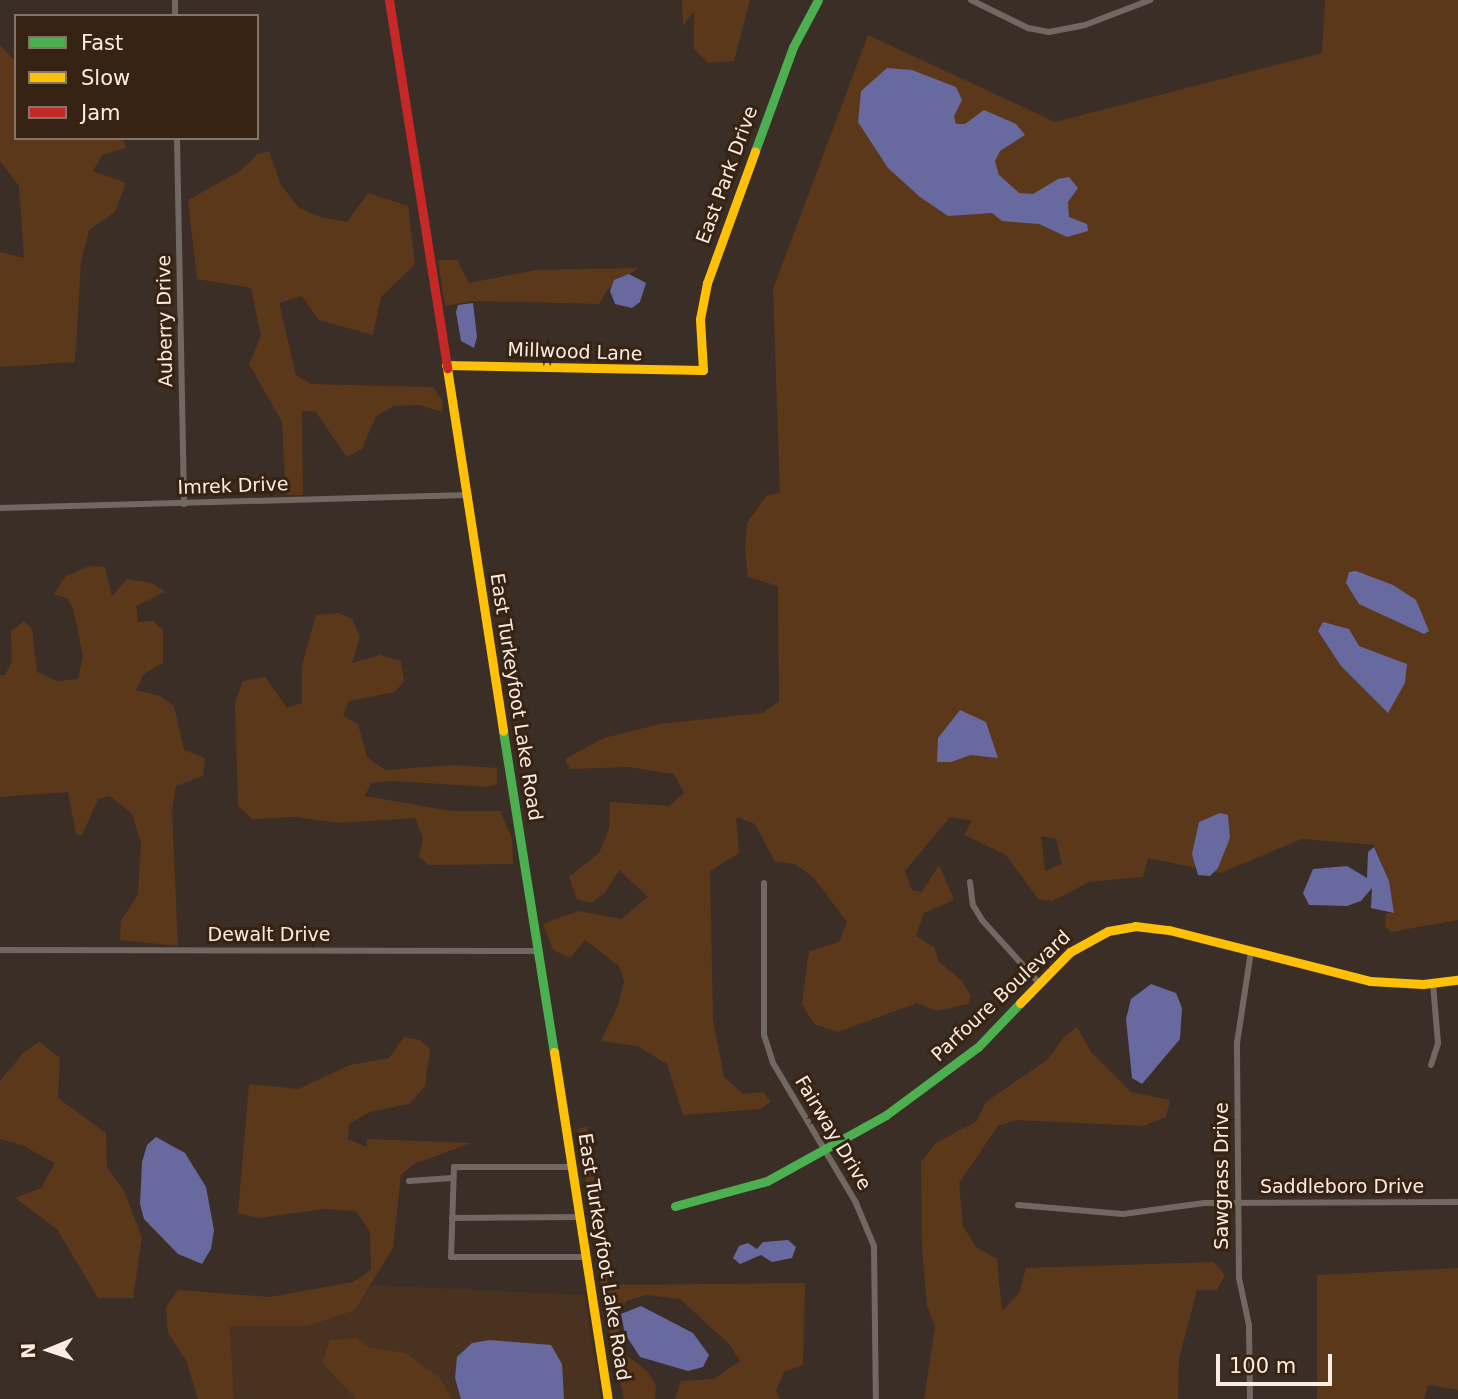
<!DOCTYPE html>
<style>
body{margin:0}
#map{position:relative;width:1458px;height:1399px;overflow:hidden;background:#3a2e26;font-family:"DejaVu Sans",sans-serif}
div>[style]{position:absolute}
.built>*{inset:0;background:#4a3220}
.green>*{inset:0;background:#5c381a}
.water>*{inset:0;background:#68699f}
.street>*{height:6px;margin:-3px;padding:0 3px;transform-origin:3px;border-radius:3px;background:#716862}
.fast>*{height:9px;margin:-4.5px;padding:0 4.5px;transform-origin:4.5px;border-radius:4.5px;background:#4caf50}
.slow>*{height:9px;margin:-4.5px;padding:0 4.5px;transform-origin:4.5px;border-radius:4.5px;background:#ffc107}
.jam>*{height:9px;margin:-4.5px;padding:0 4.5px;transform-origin:4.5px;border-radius:4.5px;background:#c62828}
span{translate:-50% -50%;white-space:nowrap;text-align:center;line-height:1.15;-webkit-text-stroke:6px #372314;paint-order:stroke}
.street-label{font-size:19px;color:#fbede3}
.legend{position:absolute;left:14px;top:14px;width:245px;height:126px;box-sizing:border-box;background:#372314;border:2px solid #857467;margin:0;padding:9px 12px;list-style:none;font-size:21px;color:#fbede3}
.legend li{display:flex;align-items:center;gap:14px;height:35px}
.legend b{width:35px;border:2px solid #857467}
.north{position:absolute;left:14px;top:1315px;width:70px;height:70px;-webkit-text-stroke:5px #372314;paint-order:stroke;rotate:268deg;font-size:19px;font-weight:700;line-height:28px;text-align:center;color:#fbede3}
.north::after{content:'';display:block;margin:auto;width:24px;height:32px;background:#fbede3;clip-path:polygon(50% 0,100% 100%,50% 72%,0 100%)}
.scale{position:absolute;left:1216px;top:1354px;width:116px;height:32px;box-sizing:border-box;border:4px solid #fbede3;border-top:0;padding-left:9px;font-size:21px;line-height:24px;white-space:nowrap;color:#fbede3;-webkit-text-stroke:5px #372314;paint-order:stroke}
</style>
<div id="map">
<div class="built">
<div style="clip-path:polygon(371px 1285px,584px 1295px,601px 1399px,234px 1399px,230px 1325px,308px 1326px,355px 1310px)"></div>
</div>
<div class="green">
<div style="clip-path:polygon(682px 0,750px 0,734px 61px,708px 63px,694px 49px,694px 11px,683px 26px)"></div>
<div style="clip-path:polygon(evenodd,1325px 0,1458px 0,1458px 920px,1391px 932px,1385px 926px,1386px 913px,1394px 913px,1388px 879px,1374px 845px,1302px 839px,1220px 873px,1148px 858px,1143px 877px,1089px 882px,1052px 901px,1038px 899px,1006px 855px,964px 835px,972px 821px,950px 817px,905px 871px,912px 890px,922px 892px,939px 865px,954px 900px,924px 913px,916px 936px,935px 948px,938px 961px,961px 980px,971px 996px,968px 1004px,937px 1011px,917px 1003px,838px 1032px,814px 1024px,802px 1004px,809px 951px,839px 942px,847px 922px,814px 878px,795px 864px,775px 862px,755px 824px,736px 817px,739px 853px,710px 871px,713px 1019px,724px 1077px,743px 1094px,763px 1092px,771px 1102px,760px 1109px,683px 1115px,667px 1064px,637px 1046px,601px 1041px,618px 1006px,624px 981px,619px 966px,585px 940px,570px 958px,553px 950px,543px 924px,578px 911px,621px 919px,648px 897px,619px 870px,605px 893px,591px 903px,577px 899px,569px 877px,599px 853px,609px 829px,610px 802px,669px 806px,684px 793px,674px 774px,629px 767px,570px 769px,565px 759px,604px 738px,660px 724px,762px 713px,779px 702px,778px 586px,748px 577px,745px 549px,747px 523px,767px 495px,780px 493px,773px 289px,868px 35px,1055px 122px,1322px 53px,1325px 0,1041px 836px,1056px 839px,1062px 864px,1045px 871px,1041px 836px)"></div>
<div style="clip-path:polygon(0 45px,16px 62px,16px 138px,123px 138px,126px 148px,102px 155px,93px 171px,126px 183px,115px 212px,89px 230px,81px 262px,75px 362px,0 367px,0 252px,24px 258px,19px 186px,0 161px)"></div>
<div style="clip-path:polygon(269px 151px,281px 185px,299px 208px,320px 217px,347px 222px,368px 193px,408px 206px,415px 264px,381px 297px,373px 335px,319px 320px,302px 296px,279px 303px,296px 375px,311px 384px,433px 387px,443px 401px,442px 412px,419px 405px,394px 406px,376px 416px,362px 449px,347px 457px,315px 411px,302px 411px,303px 495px,286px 495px,282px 422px,249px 364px,261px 336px,251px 288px,197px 279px,188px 200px,240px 171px,258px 154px)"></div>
<div style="clip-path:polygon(438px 260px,457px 260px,469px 283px,536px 270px,638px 268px,608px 289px,599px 304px,472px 301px,445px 306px)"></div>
<div style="clip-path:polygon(89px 566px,105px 567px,112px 596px,127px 579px,152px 583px,165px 592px,136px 606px,138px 622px,153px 621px,163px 630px,163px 663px,144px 674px,136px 690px,160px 696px,174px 706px,184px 750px,205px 758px,203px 776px,176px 786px,172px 812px,178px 946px,120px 940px,121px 921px,138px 894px,141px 843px,132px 814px,110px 796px,98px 799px,82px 835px,76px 834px,68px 792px,0 797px,0 675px,5px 675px,12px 661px,11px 631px,24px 621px,32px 629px,37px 672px,56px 681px,78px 679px,83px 656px,74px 612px,68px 599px,54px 594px,66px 576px)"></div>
<div style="clip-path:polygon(339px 613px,352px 619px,360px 637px,352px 663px,380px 655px,401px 661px,404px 681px,395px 692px,349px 701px,343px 716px,358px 724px,367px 757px,385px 770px,452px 765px,497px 768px,497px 784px,488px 787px,393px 781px,371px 783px,365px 796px,451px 811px,500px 811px,512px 838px,513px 864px,429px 865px,419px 857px,423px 838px,415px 818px,340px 823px,295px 817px,252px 819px,238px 806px,235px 703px,243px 681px,265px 677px,287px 708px,302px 703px,302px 665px,316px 615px)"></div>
<div style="clip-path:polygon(1077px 1027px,1091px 1052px,1131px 1092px,1170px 1100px,1166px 1117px,1143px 1126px,1016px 1120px,998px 1126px,959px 1183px,963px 1226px,976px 1247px,997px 1259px,1002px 1311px,1019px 1293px,1026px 1268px,1214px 1262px,1225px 1275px,1217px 1290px,1197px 1290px,1179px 1359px,1178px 1399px,924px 1399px,935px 1327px,927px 1306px,922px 1247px,921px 1162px,936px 1143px,977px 1121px,986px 1102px,1048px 1059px,1064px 1037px)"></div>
<div style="clip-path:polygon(404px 1037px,420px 1040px,430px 1049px,425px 1086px,409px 1104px,370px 1112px,349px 1124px,348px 1139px,367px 1147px,367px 1139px,471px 1143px,414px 1164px,401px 1175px,393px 1248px,355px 1310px,308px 1326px,230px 1326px,234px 1399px,198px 1399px,186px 1360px,168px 1333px,166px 1307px,178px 1290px,270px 1297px,353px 1282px,371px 1270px,370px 1231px,356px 1211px,325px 1209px,258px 1218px,238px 1213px,249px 1084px,298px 1089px,350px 1065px,389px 1058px)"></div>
<div style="clip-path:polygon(40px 1042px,60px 1058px,58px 1098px,106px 1133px,107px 1167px,124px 1191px,142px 1237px,133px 1298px,98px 1298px,57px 1229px,15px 1198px,41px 1188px,55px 1163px,22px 1145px,0 1139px,0 1081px,25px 1051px)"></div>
<div style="clip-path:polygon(587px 1126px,608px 1285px,805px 1283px,803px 1365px,784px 1372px,776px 1391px,780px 1399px,675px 1399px,681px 1381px,714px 1379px,740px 1361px,729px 1344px,680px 1299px,646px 1295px,626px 1301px,615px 1318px,626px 1355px,647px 1371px,656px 1385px,655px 1399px,624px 1399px,603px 1304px,578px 1129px)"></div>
<div style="clip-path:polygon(1458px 1268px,1458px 1390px,1428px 1385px,1424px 1399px,1317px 1399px,1317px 1275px)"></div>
<div style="clip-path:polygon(356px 1338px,367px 1347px,405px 1353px,439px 1377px,452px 1399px,356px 1399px,322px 1363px,330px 1340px)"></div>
</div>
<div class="water">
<div style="clip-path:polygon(887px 68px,912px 70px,956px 87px,962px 100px,954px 116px,956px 124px,965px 124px,984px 110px,1016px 124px,1025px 135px,1000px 151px,995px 161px,999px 175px,1019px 193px,1033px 194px,1058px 179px,1069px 177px,1078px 188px,1068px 202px,1069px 217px,1087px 224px,1088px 231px,1067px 237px,1039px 224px,1002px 221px,992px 213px,948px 216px,920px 197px,888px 168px,858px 122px,861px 91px)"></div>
<div style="clip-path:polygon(629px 274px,646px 283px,640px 302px,632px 308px,615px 304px,610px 291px,614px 280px)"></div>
<div style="clip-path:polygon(473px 303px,477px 337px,474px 348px,461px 341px,456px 312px,458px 305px)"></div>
<div style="clip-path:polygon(1356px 571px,1393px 585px,1416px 600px,1429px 631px,1424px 634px,1359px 604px,1346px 583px,1349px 572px)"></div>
<div style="clip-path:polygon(1323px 622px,1349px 629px,1359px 646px,1407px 664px,1405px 683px,1388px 713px,1341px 666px,1318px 631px)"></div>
<div style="clip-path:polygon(960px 710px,986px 722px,998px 758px,971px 755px,951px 762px,937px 762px,938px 738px)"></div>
<div style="clip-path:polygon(1220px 813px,1228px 815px,1230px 838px,1218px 868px,1210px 876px,1198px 875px,1192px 854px,1199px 822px)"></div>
<div style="clip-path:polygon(1374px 847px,1389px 881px,1394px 913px,1371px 908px,1372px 888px,1361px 901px,1347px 906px,1309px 905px,1303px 893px,1313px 869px,1347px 866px,1367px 878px,1368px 852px)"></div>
<div style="clip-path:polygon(1151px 984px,1176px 993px,1182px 1008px,1180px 1039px,1142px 1084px,1132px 1078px,1126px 1019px,1131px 999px)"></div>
<div style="clip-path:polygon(156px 1137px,185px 1153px,206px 1187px,214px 1230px,211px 1249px,202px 1264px,178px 1254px,144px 1219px,140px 1204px,142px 1162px,147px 1145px)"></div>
<div style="clip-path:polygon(788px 1240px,796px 1247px,792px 1258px,772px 1262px,761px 1255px,740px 1264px,733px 1258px,739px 1246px,748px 1243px,757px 1249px,763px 1242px)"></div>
<div style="clip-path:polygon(641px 1306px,693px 1333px,709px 1355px,703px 1367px,688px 1371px,640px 1357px,625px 1334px,621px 1314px)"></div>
<div style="clip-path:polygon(490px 1340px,551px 1345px,562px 1364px,564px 1399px,461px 1399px,455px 1378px,457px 1357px,472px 1343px)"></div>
</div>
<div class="street">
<div style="left:175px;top:0;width:16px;rotate:90deg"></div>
<div style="left:971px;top:0;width:64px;rotate:26.2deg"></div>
<div style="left:1028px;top:28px;width:21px;rotate:11deg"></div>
<div style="left:1049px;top:32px;width:37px;rotate:-11deg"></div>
<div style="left:1085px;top:25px;width:70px;rotate:-21deg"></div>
<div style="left:177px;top:138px;width:366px;rotate:88.9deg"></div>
<div style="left:0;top:508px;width:467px;rotate:-1.6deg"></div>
<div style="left:970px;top:882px;width:23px;rotate:83deg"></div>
<div style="left:973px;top:905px;width:17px;rotate:59deg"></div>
<div style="left:982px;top:920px;width:86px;rotate:47.8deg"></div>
<div style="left:764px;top:883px;width:152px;rotate:90deg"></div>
<div style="left:764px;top:1035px;width:29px;rotate:72deg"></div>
<div style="left:773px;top:1063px;width:163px;rotate:59.3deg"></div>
<div style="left:856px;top:1203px;width:47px;rotate:67.3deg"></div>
<div style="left:874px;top:1246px;width:153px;rotate:89.3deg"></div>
<div style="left:0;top:950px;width:538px;rotate:0.11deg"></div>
<div style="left:1431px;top:1065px;width:23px;rotate:-72deg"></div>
<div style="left:1438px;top:1043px;width:59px;rotate:-94.8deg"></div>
<div style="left:572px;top:1167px;width:118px;rotate:180deg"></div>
<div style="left:454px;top:1167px;width:90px;rotate:91.9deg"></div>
<div style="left:451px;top:1257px;width:136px"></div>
<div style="left:409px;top:1181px;width:43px;rotate:-4deg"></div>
<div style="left:1018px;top:1205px;width:105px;rotate:4.9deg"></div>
<div style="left:1123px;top:1214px;width:82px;rotate:-7.7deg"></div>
<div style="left:1204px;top:1203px;width:254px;rotate:-0.2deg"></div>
<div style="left:452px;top:1218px;width:128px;rotate:-0.4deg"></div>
<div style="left:1250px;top:1399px;width:74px;rotate:-90.8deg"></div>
<div style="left:1249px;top:1325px;width:48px;rotate:-102deg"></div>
<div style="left:1239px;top:1278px;width:235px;rotate:-90.5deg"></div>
<div style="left:1237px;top:1043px;width:92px;rotate:-81.3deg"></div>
</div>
<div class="fast">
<div style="left:755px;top:151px;width:111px;rotate:-69.9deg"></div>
<div style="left:793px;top:47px;width:53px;rotate:-62deg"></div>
<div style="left:503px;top:731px;width:325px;rotate:81deg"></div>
<div style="left:675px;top:1206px;width:95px;rotate:-15.2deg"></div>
<div style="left:767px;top:1181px;width:136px;rotate:-29deg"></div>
<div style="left:886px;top:1115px;width:114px;rotate:-36.5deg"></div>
<div style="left:978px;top:1047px;width:61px;rotate:-46.3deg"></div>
</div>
<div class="slow">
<div style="left:446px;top:365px;width:257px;rotate:1.1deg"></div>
<div style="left:703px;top:370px;width:51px;rotate:-93.4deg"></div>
<div style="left:700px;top:319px;width:37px;rotate:-79deg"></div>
<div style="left:707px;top:283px;width:140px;rotate:-70deg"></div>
<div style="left:447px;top:368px;width:367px;rotate:81.2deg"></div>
<div style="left:1020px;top:1003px;width:71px;rotate:-45.6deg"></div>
<div style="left:1070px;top:952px;width:43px;rotate:-28.9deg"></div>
<div style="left:1108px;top:931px;width:27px;rotate:-10deg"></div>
<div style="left:1135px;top:926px;width:34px;rotate:7deg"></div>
<div style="left:1169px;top:930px;width:207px;rotate:14.2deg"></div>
<div style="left:1370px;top:981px;width:53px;rotate:3.2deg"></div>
<div style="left:1423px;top:984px;width:35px;rotate:-7deg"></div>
<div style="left:554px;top:1052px;width:351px;rotate:81.2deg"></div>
</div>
<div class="jam">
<div style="left:389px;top:0;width:373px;rotate:81deg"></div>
</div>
<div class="street-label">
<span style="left:727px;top:175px;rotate:-70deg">East Park Drive</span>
<span style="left:165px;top:321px;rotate:-91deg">Auberry Drive</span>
<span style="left:575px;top:352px;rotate:2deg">Millwood Lane</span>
<span style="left:233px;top:486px;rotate:-2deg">Imrek Drive</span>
<span style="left:516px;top:697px;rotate:81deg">East Turkeyfoot Lake Road</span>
<span style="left:269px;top:935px">Dewalt Drive</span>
<span style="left:1001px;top:996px;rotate:-43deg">Parfoure Boulevard</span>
<span style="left:833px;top:1133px;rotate:59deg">Fairway Drive</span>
<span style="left:1222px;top:1176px;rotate:-90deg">Sawgrass Drive</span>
<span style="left:1342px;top:1187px">Saddleboro Drive</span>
<span style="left:604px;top:1257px;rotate:81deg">East Turkeyfoot Lake Road</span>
</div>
<ul class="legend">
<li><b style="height:9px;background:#4caf50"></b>Fast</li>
<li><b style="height:9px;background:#ffc107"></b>Slow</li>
<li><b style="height:9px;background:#c62828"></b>Jam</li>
</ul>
<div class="north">N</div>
<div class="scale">100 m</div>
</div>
